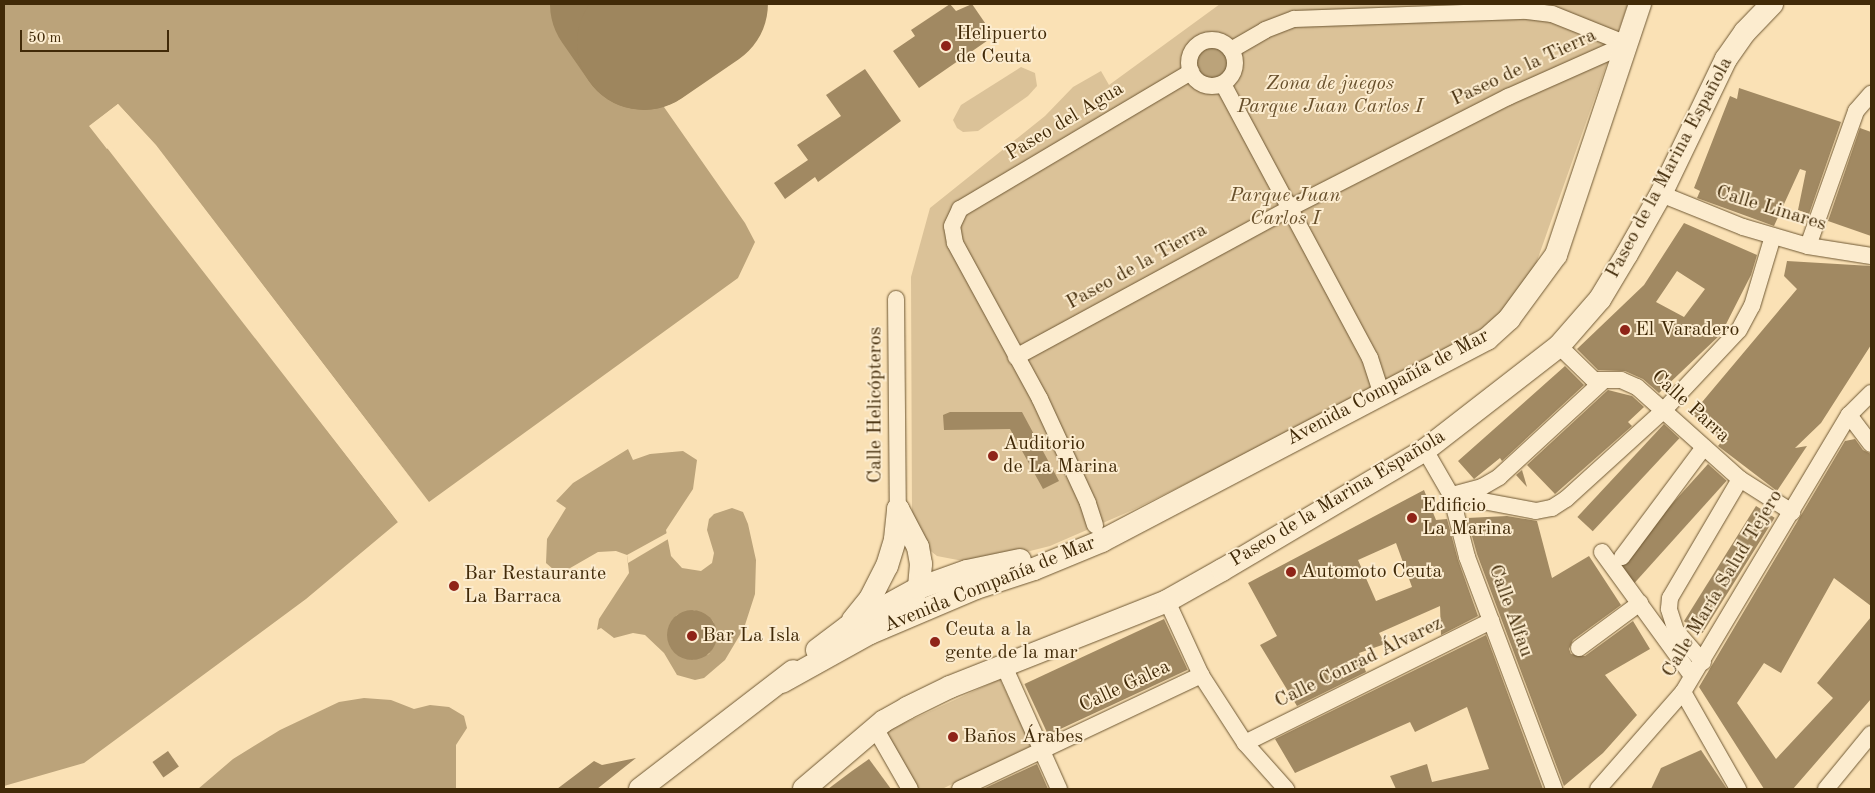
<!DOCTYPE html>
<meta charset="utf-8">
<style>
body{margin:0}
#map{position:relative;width:1875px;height:793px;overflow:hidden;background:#fae1b5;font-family:"Old Standard TT",serif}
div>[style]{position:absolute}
.green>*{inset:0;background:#dbc298}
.water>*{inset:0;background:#bba37a}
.round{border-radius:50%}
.pier>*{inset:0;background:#fae1b5}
.runway>*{height:134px;margin:-67px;padding:0 67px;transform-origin:67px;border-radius:67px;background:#9e865e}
.building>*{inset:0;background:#a18962;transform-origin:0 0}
.roads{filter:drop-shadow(0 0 1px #6f5833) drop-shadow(0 0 1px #6f5833)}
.street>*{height:16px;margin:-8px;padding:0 8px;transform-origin:8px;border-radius:8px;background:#fceccf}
.street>.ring{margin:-8px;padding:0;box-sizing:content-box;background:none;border:16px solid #fceccf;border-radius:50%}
.secondary>*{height:22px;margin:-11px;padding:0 11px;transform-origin:11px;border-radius:11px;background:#fceccf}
.dots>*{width:14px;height:14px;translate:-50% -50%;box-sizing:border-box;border:2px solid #fceccf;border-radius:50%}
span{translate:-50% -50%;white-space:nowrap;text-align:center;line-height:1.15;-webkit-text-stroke:4px #fceccf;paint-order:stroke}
.poi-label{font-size:20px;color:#412a08}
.left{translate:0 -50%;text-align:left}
.street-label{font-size:20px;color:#412a08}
.park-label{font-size:20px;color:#68502c;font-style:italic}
.frame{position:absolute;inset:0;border:5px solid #412a08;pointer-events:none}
.scale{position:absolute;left:20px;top:30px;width:149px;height:22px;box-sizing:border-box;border:2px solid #412a08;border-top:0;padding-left:6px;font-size:15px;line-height:18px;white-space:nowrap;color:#412a08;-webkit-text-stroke:4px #fceccf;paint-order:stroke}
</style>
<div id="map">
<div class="green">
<div style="clip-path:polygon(1220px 4px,1628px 4px,1521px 306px,1394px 380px,1135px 509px,1050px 546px,1022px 553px,963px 561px,937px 556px,927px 548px,912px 517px,911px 277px,930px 208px,1045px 116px,1073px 87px,1101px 71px,1109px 85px)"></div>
<div style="clip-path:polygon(1021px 67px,1035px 73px,1037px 86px,1028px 96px,978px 131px,963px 132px,957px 128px,953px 120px,961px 105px)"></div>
<div style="clip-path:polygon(1000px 679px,1031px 746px,942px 789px,914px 789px,883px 733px)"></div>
</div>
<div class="water">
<div style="clip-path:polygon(4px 4px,592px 4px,745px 223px,755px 242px,738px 278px,429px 502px,156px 146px,118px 104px,90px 126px,398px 522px,306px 599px,84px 763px,4px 786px)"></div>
<div class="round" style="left:1194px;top:45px;width:36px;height:36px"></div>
<div style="clip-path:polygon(evenodd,628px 449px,633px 460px,650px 454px,683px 451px,697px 460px,693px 489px,666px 530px,671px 556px,682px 568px,701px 571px,712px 563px,714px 553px,707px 530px,709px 519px,714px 514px,732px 508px,743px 512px,748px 524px,756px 560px,755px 594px,744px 628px,725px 660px,704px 678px,695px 680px,677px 675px,664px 653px,645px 635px,633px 633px,614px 638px,601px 628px,597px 630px,599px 619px,629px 573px,627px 555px,616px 551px,598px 552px,565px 571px,554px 570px,546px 563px,547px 539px,566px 508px,556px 501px,573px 483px,628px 449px,694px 610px,713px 621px,717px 638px,709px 654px,692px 660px,674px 651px,668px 634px,677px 615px,694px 610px)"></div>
<div style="clip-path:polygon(364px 698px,391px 700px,414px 709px,430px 705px,449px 707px,464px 716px,467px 728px,456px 745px,456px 789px,198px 789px,233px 759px,280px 730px,339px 702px)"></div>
</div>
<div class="pier">
<div style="clip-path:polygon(118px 104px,156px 145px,429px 502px,155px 149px,118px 108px,93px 127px,111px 146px,400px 520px,398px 522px,109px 147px,107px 149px,89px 126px)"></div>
<div style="clip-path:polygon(667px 533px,670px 538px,628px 563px,627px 555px)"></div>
</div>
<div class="runway">
<div style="left:617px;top:4px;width:47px;rotate:55.3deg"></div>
<div style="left:644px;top:43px;width:69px;rotate:-34.4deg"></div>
</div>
<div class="building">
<div style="clip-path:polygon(950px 4px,956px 11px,972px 4px,994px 36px,919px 88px,893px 51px,915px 36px,911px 30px)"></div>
<div style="clip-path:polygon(865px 69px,901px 121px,818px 182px,815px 177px,785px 199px,774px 183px,808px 160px,797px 145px,841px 116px,826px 95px)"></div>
<div style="clip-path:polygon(1739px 88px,1841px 122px,1809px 214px,1798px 210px,1806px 171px,1800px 169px,1774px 226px,1697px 198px,1700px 191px,1694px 188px,1730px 96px,1737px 99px)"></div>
<div style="clip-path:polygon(1860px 128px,1871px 132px,1871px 236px,1828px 221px)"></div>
<div style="clip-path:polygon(evenodd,1684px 223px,1757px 255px,1751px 275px,1721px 334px,1659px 393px,1643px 379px,1625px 371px,1598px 370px,1577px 349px,1644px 285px,1684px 223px,1677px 271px,1705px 289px,1684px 317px,1656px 302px,1677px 271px)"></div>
<div style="clip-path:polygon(1787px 261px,1871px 266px,1871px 345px,1821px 423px,1795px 448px,1807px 446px,1777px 491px,1718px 446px,1722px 441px,1692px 414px,1797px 289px,1784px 276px)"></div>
<div style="clip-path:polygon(1565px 366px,1584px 385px,1502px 461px,1500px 458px,1474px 479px,1458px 461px)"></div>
<div style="clip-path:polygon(1608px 390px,1632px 396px,1644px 407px,1628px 422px,1632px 426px,1555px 494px,1527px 465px)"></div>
<div style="clip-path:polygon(950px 412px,1022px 412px,1059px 481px,1043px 489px,1010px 429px,944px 430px,943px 415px)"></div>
<div style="left:1664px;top:424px;width:21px;height:127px;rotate:43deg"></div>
<div style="clip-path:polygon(1855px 439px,1863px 450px,1871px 454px,1871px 606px,1834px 578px,1781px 673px,1764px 663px,1737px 703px,1776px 759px,1833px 698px,1817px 683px,1871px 617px,1871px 699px,1793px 789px,1764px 789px,1699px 687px,1845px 441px)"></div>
<div style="left:1708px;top:464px;width:25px;height:141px;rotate:42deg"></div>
<div style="clip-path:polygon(1522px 470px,1527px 487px,1516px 475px)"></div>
<div style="clip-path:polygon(evenodd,1424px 490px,1436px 520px,1447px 519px,1458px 560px,1478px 616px,1441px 635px,1440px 606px,1379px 633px,1385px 644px,1359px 653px,1366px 672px,1297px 706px,1260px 645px,1277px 636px,1248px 583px,1424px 490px,1396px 543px,1412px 587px,1376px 601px,1358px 560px,1396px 543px)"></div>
<div style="left:1756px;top:506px;width:22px;height:136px;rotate:32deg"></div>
<div style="clip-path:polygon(1507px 516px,1537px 521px,1552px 578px,1589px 556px,1621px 605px,1573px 640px,1569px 649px,1571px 654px,1585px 656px,1633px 621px,1650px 649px,1605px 675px,1637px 715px,1603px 753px,1564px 786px,1477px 554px,1467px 518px)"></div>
<div class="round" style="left:667px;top:610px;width:50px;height:50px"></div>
<div style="left:1164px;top:619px;width:56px;height:154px;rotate:65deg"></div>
<div style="clip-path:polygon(1486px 635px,1543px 789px,1396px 789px,1390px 776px,1427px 764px,1432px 782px,1489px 769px,1467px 707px,1415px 732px,1410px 722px,1295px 773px,1275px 739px)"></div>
<div style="clip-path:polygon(1701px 750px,1727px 789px,1651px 789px,1661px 768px)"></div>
<div style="left:168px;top:751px;width:19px;height:19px;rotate:55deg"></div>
<div style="clip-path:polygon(636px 758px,597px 789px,557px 789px,594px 761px,602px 765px)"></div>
<div style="clip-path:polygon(869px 759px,891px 789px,828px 789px,852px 771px)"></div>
<div style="clip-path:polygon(1037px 764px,1048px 789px,983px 789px)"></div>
</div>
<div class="roads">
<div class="street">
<div class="ring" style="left:1189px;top:40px;width:30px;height:30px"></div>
<div style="left:1231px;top:50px;width:39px;rotate:-30deg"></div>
<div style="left:1265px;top:30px;width:31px;rotate:-21deg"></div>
<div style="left:1294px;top:19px;width:233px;rotate:-2deg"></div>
<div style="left:1527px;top:11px;width:25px;rotate:7deg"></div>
<div style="left:1552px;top:14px;width:81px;rotate:21.8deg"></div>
<div style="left:1223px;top:84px;width:311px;rotate:61.8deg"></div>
<div style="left:1370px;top:358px;width:36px;rotate:72deg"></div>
<div style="left:1661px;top:194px;width:88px;rotate:21.9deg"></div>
<div style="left:1743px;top:227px;width:68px;rotate:16.3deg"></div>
<div style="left:1808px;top:246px;width:64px;rotate:9deg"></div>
<div style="left:1808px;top:246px;width:143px;rotate:-70.4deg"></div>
<div style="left:1856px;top:111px;width:23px;rotate:-49deg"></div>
<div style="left:896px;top:299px;width:210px;rotate:89.5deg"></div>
<div style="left:1559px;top:346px;width:49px;rotate:44.2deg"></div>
<div style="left:1594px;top:380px;width:27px"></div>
<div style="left:1621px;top:380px;width:17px;rotate:24deg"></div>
<div style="left:1637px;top:387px;width:138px;rotate:41.8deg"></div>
<div style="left:1740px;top:479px;width:62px;rotate:32.4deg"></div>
<div style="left:1016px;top:357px;width:312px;rotate:-28.5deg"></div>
<div style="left:1290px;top:208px;width:245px;rotate:-27deg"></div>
<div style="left:1508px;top:97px;width:130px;rotate:-24deg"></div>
<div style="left:1849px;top:415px;width:36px;rotate:53deg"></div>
<div style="left:1425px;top:450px;width:52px;rotate:60deg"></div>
<div style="left:1451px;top:495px;width:64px;rotate:75.5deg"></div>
<div style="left:1467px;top:557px;width:248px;rotate:69.4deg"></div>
<div style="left:1456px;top:494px;width:27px;rotate:-15deg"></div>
<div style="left:1482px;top:487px;width:20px;rotate:-30deg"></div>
<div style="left:1499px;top:477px;width:140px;rotate:-42.7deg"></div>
<div style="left:1451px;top:495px;width:86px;rotate:10.7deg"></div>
<div style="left:1536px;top:511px;width:16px;rotate:-11deg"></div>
<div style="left:1552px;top:508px;width:17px;rotate:-33deg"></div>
<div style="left:1566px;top:499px;width:130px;rotate:-42.2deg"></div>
<div style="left:1662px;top:412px;width:112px;rotate:-46.8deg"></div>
<div style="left:1739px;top:330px;width:27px;rotate:-62deg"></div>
<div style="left:1752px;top:306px;width:73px;rotate:-73.3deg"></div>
<div style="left:1095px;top:525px;width:23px;rotate:-108deg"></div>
<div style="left:1088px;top:503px;width:115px;rotate:-114.8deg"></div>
<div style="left:1040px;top:399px;width:178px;rotate:-118.6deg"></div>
<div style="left:955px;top:243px;width:17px;rotate:-100deg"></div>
<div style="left:952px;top:226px;width:19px;rotate:-65deg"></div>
<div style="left:960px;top:209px;width:269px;rotate:-30.7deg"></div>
<div style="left:1602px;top:552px;width:153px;rotate:54deg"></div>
<div style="left:1622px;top:557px;width:137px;rotate:-53.3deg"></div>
<div style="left:1167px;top:601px;width:81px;rotate:65.3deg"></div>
<div style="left:1201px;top:675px;width:81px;rotate:57.1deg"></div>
<div style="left:1245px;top:743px;width:62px;rotate:48.3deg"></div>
<div style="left:1579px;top:648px;width:76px;rotate:-36.4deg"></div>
<div style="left:1703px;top:662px;width:41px;rotate:-131.1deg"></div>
<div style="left:1676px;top:631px;width:23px;rotate:-108deg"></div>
<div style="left:1669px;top:609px;width:11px;rotate:-85deg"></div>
<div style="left:1670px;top:598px;width:138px;rotate:-59.5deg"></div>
<div style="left:1004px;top:666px;width:135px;rotate:65.9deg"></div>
<div style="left:1683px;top:692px;width:112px;rotate:60.4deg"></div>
<div style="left:875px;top:728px;width:70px;rotate:60.2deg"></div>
<div style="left:1245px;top:743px;width:275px;rotate:-26.4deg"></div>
<div style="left:960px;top:789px;width:267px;rotate:-25.3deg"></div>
<div style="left:1598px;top:789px;width:129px;rotate:-48.8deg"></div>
<div style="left:1683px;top:692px;width:323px;rotate:-59.1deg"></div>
<div style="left:1849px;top:415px;width:31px;rotate:-45deg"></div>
<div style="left:1826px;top:789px;width:71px;rotate:-50.7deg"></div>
</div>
<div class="secondary">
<div style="left:898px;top:509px;width:43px;rotate:62.2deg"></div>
<div style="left:918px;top:547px;width:17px;rotate:80deg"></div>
<div style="left:921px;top:564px;width:24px;rotate:95deg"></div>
<div style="left:919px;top:588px;width:12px;rotate:132deg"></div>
<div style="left:853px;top:620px;width:27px;rotate:-51deg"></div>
<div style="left:870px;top:599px;width:37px;rotate:-63deg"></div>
<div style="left:887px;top:566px;width:28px;rotate:-73deg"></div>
<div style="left:895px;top:539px;width:30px;rotate:-84deg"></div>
<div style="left:817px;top:650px;width:39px;rotate:-37deg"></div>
<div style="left:848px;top:627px;width:81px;rotate:-28.8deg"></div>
<div style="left:919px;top:588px;width:51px;rotate:-19.5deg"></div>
<div style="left:967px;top:571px;width:54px;rotate:-11.7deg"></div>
<div style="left:782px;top:682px;width:101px;rotate:-29.1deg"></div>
<div style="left:870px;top:633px;width:115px;rotate:-23deg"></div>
<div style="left:976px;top:588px;width:61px;rotate:-18.1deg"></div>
<div style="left:1034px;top:569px;width:74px;rotate:-22.4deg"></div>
<div style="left:1102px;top:541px;width:435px;rotate:-27.7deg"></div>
<div style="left:1487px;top:339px;width:30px;rotate:-42deg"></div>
<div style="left:1509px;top:319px;width:79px;rotate:-53.7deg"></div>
<div style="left:1556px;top:255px;width:265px;rotate:-71.5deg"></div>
<div style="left:640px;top:789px;width:193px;rotate:-37.6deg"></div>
<div style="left:804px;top:789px;width:105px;rotate:-40.4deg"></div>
<div style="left:884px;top:721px;width:26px;rotate:-29deg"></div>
<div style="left:907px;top:708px;width:48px;rotate:-26deg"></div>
<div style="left:950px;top:687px;width:233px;rotate:-21.6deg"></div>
<div style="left:1167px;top:601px;width:63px;rotate:-29.4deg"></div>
<div style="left:1222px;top:570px;width:236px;rotate:-30.6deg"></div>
<div style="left:1425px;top:450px;width:170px;rotate:-37.8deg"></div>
<div style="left:1559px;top:346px;width:62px;rotate:-48.9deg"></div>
<div style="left:1600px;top:299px;width:52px;rotate:-59deg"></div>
<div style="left:1627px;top:254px;width:69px;rotate:-60.5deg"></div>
<div style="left:1661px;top:194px;width:150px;rotate:-64.3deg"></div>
<div style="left:1726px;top:59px;width:33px;rotate:-55deg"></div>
<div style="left:1745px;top:32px;width:39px;rotate:-46deg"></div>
</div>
</div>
<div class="dots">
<div style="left:946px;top:46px;background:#8f2418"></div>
<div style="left:1625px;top:330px;background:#8f2418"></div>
<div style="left:993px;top:456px;background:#8f2418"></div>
<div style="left:1412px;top:518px;background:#8f2418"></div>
<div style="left:1291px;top:572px;background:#8f2418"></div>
<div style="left:454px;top:586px;background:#8f2418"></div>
<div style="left:692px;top:636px;background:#8f2418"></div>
<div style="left:935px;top:642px;background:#8f2418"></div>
<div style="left:953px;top:737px;background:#8f2418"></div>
</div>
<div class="poi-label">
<span class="left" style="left:956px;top:46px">Helipuerto<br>de Ceuta</span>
<span class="left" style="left:1635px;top:330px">El Varadero</span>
<span class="left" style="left:1003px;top:456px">Auditorio<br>de La Marina</span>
<span class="left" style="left:1422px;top:518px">Edificio<br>La Marina</span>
<span class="left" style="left:1301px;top:572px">Automoto Ceuta</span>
<span class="left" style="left:464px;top:586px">Bar Restaurante<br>La Barraca</span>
<span class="left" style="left:945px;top:642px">Ceuta a la<br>gente de la mar</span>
<span class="left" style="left:702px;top:636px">Bar La Isla</span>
<span class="left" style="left:963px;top:737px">Baños Árabes</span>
</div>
<div class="street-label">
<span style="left:1524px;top:68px;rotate:-25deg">Paseo de la Tierra</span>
<span style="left:1065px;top:122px;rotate:-31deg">Paseo del Agua</span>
<span style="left:1670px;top:168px;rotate:-62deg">Paseo de la Marina Española</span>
<span style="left:1771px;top:209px;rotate:17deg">Calle Linares</span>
<span style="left:1137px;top:267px;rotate:-29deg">Paseo de la Tierra</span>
<span style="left:1388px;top:388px;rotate:-28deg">Avenida Compañía de Mar</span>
<span style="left:876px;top:405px;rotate:-90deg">Calle Helicópteros</span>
<span style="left:1690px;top:407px;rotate:42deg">Calle Parra</span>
<span style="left:1338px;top:499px;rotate:-31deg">Paseo de la Marina Española</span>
<span style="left:1723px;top:584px;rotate:-59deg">Calle María Salud Tejero</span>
<span style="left:990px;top:585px;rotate:-22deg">Avenida Compañía de Mar</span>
<span style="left:1510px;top:611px;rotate:70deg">Calle Alfau</span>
<span style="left:1359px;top:663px;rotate:-26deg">Calle Conrad Álvarez</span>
<span style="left:1125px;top:687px;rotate:-25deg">Calle Galea</span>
</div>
<div class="park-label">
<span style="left:1330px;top:96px">Zona de juegos<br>Parque Juan Carlos I</span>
<span style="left:1285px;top:208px">Parque Juan<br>Carlos I</span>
</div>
<div class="frame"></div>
<div class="scale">50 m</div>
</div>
